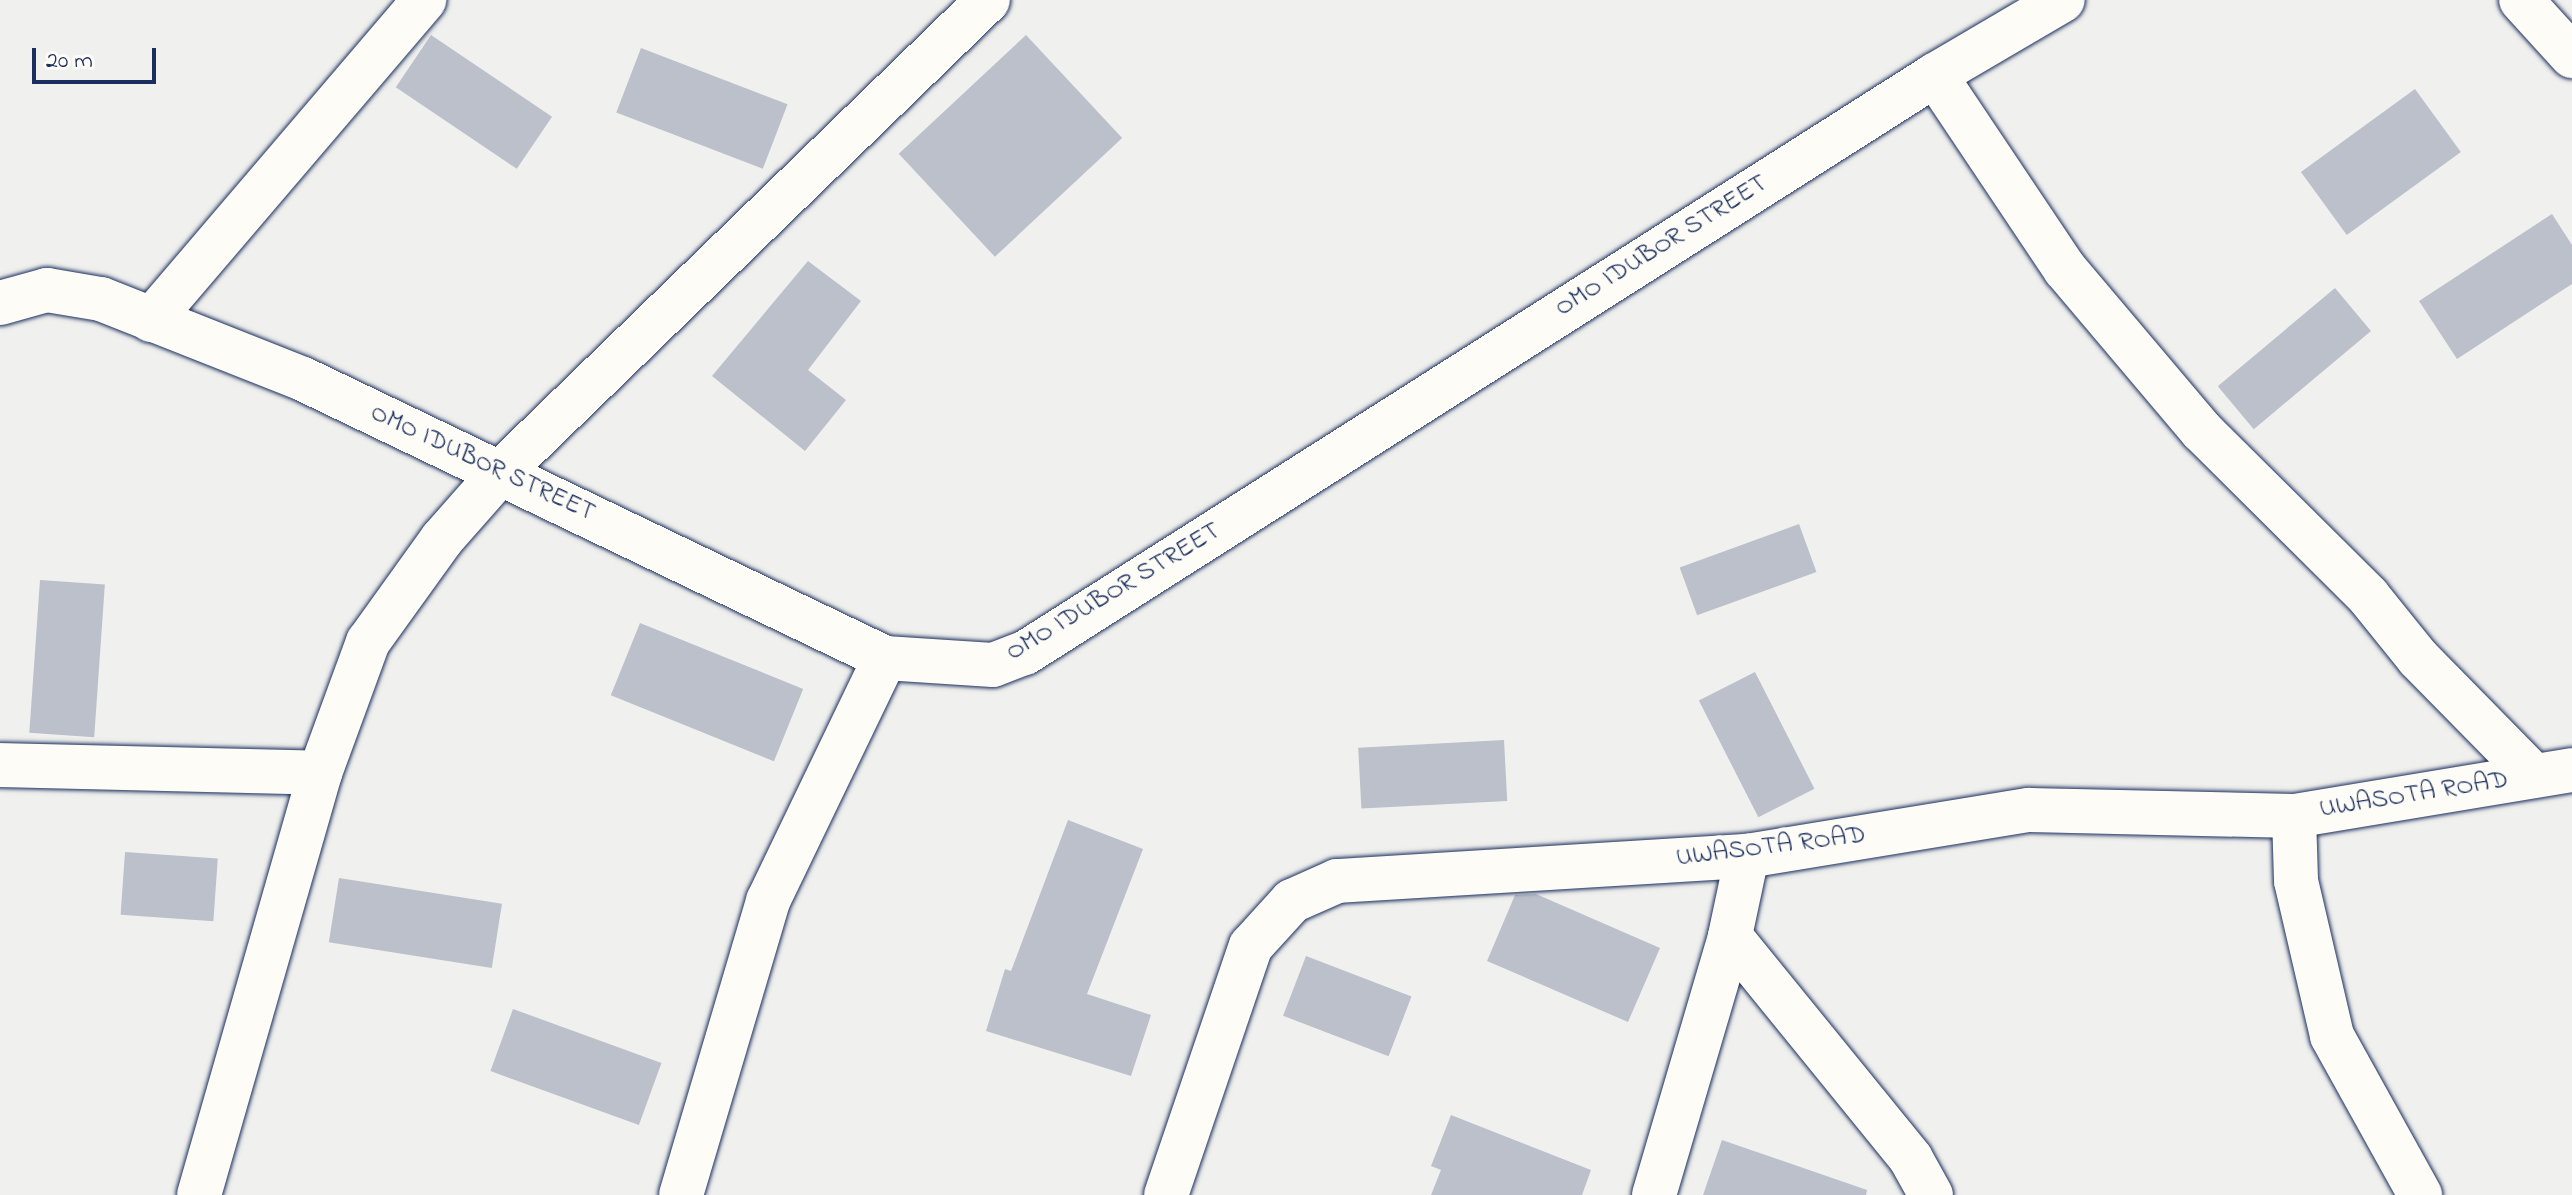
<!DOCTYPE html>
<style>
body{margin:0}
#map{position:relative;width:2572px;height:1195px;overflow:hidden;background:#f0f0ee;font-family:"Indie Flower",sans-serif}
div>[style]{position:absolute}
.building>*{inset:0;background:#bbc0ca;transform-origin:0 0}
.roads{filter:drop-shadow(0 0 2px #1b2f5e) drop-shadow(0 0 2px #1b2f5e)}
.street>*{height:44px;margin:-22px;padding:0 22px;transform-origin:22px;border-radius:22px;background:#fdfcf7}
.secondary>*{height:44px;margin:-22px;padding:0 22px;transform-origin:22px;border-radius:22px;background:#fdfcf7}
span{translate:-50% -50%;white-space:nowrap;text-align:center;line-height:1.15;-webkit-text-stroke:8px #fdfcf7;paint-order:stroke}
.street-label{font-size:26px;color:#1b2f5e}
.scale{position:absolute;left:32px;top:48px;width:124px;height:36px;box-sizing:border-box;border:4px solid #1b2f5e;border-top:0;padding-left:10px;font-size:24px;line-height:28px;white-space:nowrap;color:#1b2f5e;-webkit-text-stroke:6px #fdfcf7;paint-order:stroke}
</style>
<div id="map">
<div class="building">
<div style="left:431px;top:35px;width:146px;height:63px;rotate:34deg"></div>
<div style="left:1026px;top:35px;width:141px;height:174px;rotate:47deg"></div>
<div style="left:641px;top:48px;width:157px;height:69px;rotate:21deg"></div>
<div style="left:2415px;top:89px;width:78px;height:141px;rotate:54deg"></div>
<div style="clip-path:polygon(2552px 214px,2572px 245px,2572px 284px,2457px 359px,2419px 301px)"></div>
<div style="clip-path:polygon(808px 261px,861px 301px,808px 370px,846px 400px,805px 451px,712px 376px)"></div>
<div style="left:2335px;top:288px;width:56px;height:153px;rotate:50deg"></div>
<div style="left:1799px;top:524px;width:51px;height:127px;rotate:70deg"></div>
<div style="left:40px;top:580px;width:65px;height:153px;rotate:4deg"></div>
<div style="left:640px;top:623px;width:176px;height:78px;rotate:22deg"></div>
<div style="left:1755px;top:672px;width:131px;height:63px;rotate:63deg"></div>
<div style="left:1504px;top:740px;width:61px;height:146px;rotate:87deg"></div>
<div style="clip-path:polygon(1068px 820px,1143px 849px,1087px 994px,1151px 1015px,1131px 1076px,986px 1031px,1005px 969px,1011px 971px)"></div>
<div style="left:125px;top:852px;width:93px;height:63px;rotate:4deg"></div>
<div style="left:339px;top:878px;width:165px;height:65px;rotate:9deg"></div>
<div style="clip-path:polygon(1536px 894px,1660px 948px,1628px 1022px,1487px 961px,1515px 895px)"></div>
<div style="left:1306px;top:956px;width:113px;height:64px;rotate:21deg"></div>
<div style="left:513px;top:1009px;width:158px;height:66px;rotate:20deg"></div>
<div style="clip-path:polygon(1451px 1115px,1591px 1170px,1582px 1195px,1431px 1195px,1441px 1170px,1431px 1166px)"></div>
<div style="clip-path:polygon(1722px 1140px,1867px 1190px,1866px 1195px,1703px 1195px)"></div>
</div>
<div class="roads">
<div class="street">
<div style="left:1935px;top:75px;width:234px;rotate:56.2deg"></div>
<div style="left:2065px;top:269px;width:212px;rotate:49.8deg"></div>
<div style="left:2202px;top:431px;width:234px;rotate:44.8deg"></div>
<div style="left:2368px;top:596px;width:80px;rotate:51.1deg"></div>
<div style="left:2418px;top:658px;width:165px;rotate:45.5deg"></div>
<div style="left:0;top:303px;width:49px;rotate:-15.5deg"></div>
<div style="left:47px;top:290px;width:55px;rotate:9.5deg"></div>
<div style="left:101px;top:299px;width:217px;rotate:21.6deg"></div>
<div style="left:303px;top:379px;width:645px;rotate:25.61deg"></div>
<div style="left:885px;top:658px;width:108px;rotate:3.7deg"></div>
<div style="left:993px;top:665px;width:34px;rotate:-21deg"></div>
<div style="left:1025px;top:653px;width:1078px;rotate:-32.42deg"></div>
<div style="left:1935px;top:75px;width:148px;rotate:-30.4deg"></div>
<div style="left:151px;top:320px;width:421px;rotate:-49.5deg"></div>
<div style="left:0;top:765px;width:320px;rotate:1.4deg"></div>
<div style="left:2294px;top:816px;width:65px;rotate:88.2deg"></div>
<div style="left:2296px;top:881px;width:159px;rotate:76.9deg"></div>
<div style="left:2332px;top:1036px;width:182px;rotate:61deg"></div>
<div style="left:1730px;top:936px;width:287px;rotate:50.9deg"></div>
<div style="left:1911px;top:1159px;width:41px;rotate:60.9deg"></div>
<div style="left:199px;top:1195px;width:439px;rotate:-74deg"></div>
<div style="left:320px;top:773px;width:140px;rotate:-69.9deg"></div>
<div style="left:368px;top:642px;width:127px;rotate:-54.3deg"></div>
<div style="left:442px;top:539px;width:89px;rotate:-48.6deg"></div>
<div style="left:501px;top:472px;width:678px;rotate:-44.1deg"></div>
<div style="left:681px;top:1195px;width:307px;rotate:-73.5deg"></div>
<div style="left:768px;top:901px;width:270px;rotate:-64.3deg"></div>
<div style="left:1166px;top:1195px;width:263px;rotate:-71.2deg"></div>
<div style="left:1251px;top:946px;width:61px;rotate:-47.7deg"></div>
<div style="left:1292px;top:901px;width:49px;rotate:-24deg"></div>
<div style="left:1337px;top:881px;width:411px;rotate:-3.5deg"></div>
<div style="left:1747px;top:856px;width:286px;rotate:-9.3deg"></div>
<div style="left:2029px;top:810px;width:265px;rotate:1.3deg"></div>
<div style="left:2294px;top:816px;width:282px;rotate:-9.4deg"></div>
<div style="left:1654px;top:1195px;width:270px;rotate:-73.6deg"></div>
<div style="left:1730px;top:936px;width:82px;rotate:-78deg"></div>
</div>
<div class="secondary">
<div style="left:2521px;top:0;width:76px;rotate:47.7deg"></div>
</div>
</div>
<div class="street-label">
<span style="left:1662px;top:247px;rotate:-32deg">OMO IDUBOR STREET</span>
<span style="left:482px;top:464px;rotate:25deg">OMO IDUBOR STREET</span>
<span style="left:1114px;top:593px;rotate:-31deg">OMO IDUBOR STREET</span>
<span style="left:2414px;top:796px;rotate:-9deg">UWASOTA ROAD</span>
<span style="left:1771px;top:848px;rotate:-7deg">UWASOTA ROAD</span>
</div>
<div class="scale">20 m</div>
</div>
